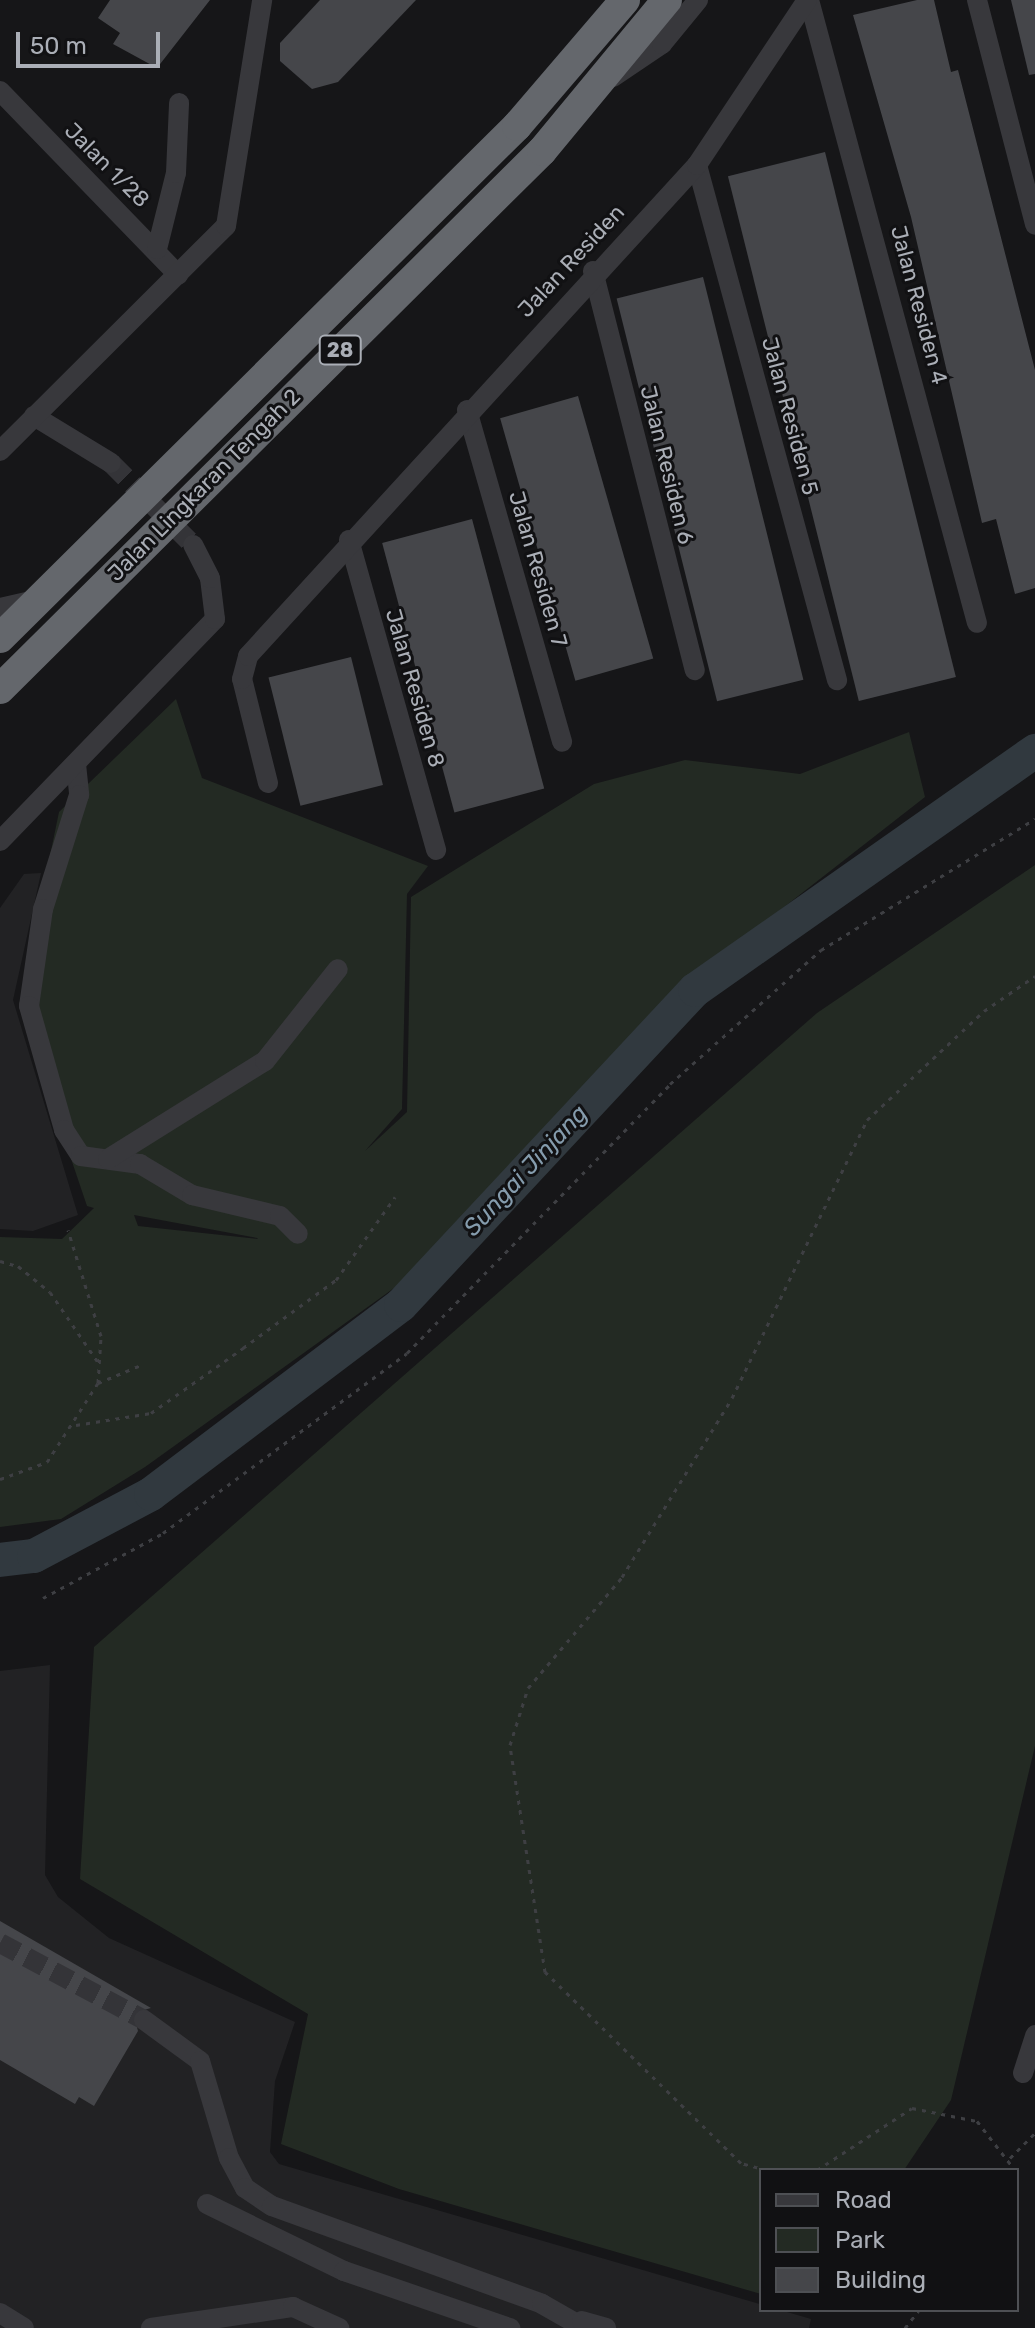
<!DOCTYPE html>
<style>
body{margin:0}
#map{position:relative;width:1035px;height:2328px;overflow:hidden;background:#161618;font-family:Rubik,sans-serif}
div>[style]{position:absolute}
.built>*{inset:0;background:#222224}
.green>*{inset:0;background:#232a23}
.river>*{height:34px;margin:-17px;padding:0 17px;transform-origin:17px;border-radius:17px;background:#31393f}
.building>*{inset:0;background:#45464a;transform-origin:0 0}
.minor-tunnel>*{height:20px;margin-top:-10px;transform-origin:0;background:repeating-linear-gradient(90deg,#343438 0 20px,transparent 0 30px)}
.path>*{height:3px;margin-top:-1.5px;transform-origin:0;background:repeating-linear-gradient(90deg,#3e3f43 0 4px,transparent 0 10px)}
.minor>*{height:20px;margin:-10px;padding:0 10px;transform-origin:10px;border-radius:10px;background:#38383c}
.highway>*{height:30px;margin:-15px;padding:0 15px;transform-origin:15px;border-radius:15px;background:#64676c}
span{translate:-50% -50%;white-space:nowrap;text-align:center;line-height:1.15;-webkit-text-stroke:6px #111113;paint-order:stroke}
.shield-label span{padding:2px 6px;background:#111113;border:2px solid;border-radius:6px;-webkit-text-stroke-width:0}
.shield-label{font-size:20px;color:#aaaeb6;font-weight:700}
.street-label{font-size:22px;color:#aaaeb6}
.water-label{font-size:24px;color:#859cad;font-style:italic}
.legend{position:absolute;left:759px;top:2168px;width:260px;height:144px;box-sizing:border-box;background:#111113;border:2px solid #4e5054;margin:0;padding:10px 14px;list-style:none;font-size:24px;color:#aaaeb6}
.legend li{display:flex;align-items:center;gap:16px;height:40px}
.legend b{width:40px;border:2px solid #4e5054}
.scale{position:absolute;left:16px;top:32px;width:144px;height:36px;box-sizing:border-box;border:4px solid #aaaeb6;border-top:0;padding-left:10px;font-size:24px;line-height:28px;white-space:nowrap;color:#aaaeb6;-webkit-text-stroke:6px #111113;paint-order:stroke}
</style>
<div id="map">
<div class="built">
<div style="clip-path:polygon(41px 873px,13px 1000px,78px 1215px,33px 1231px,0 1229px,0 908px,24px 874px)"></div>
<div style="clip-path:polygon(50px 1665px,45px 1875px,58px 1897px,109px 1938px,295px 2022px,275px 2081px,270px 2152px,279px 2164px,811px 2319px,809px 2328px,0 2328px,0 1671px)"></div>
</div>
<div class="green">
<div style="clip-path:polygon(evenodd,176px 699px,202px 778px,428px 866px,407px 894px,402px 1109px,365px 1151px,407px 1112px,411px 897px,594px 784px,685px 760px,800px 774px,909px 732px,925px 797px,706px 968px,440px 1255px,145px 1467px,61px 1519px,0 1527px,0 1237px,62px 1239px,94px 1208px,87px 1206px,19px 1005px,59px 812px,176px 699px,134px 1215px,257px 1238px,258px 1239px,138px 1226px,134px 1215px)"></div>
<div style="clip-path:polygon(1035px 865px,1035px 1746px,951px 2100px,904px 2170px,761px 2170px,761px 2294px,399px 2189px,281px 2144px,308px 2014px,80px 1879px,94px 1647px,817px 1013px)"></div>
</div>
<div class="river">
<div style="left:0;top:1560px;width:34px;rotate:-7deg"></div>
<div style="left:34px;top:1556px;width:132px;rotate:-27.9deg"></div>
<div style="left:151px;top:1494px;width:313px;rotate:-37.1deg"></div>
<div style="left:401px;top:1305px;width:431px;rotate:-47deg"></div>
<div style="left:695px;top:990px;width:416px;rotate:-35.1deg"></div>
</div>
<div class="building">
<div style="clip-path:polygon(110px 0,210px 0,157px 68px,113px 44px,120px 33px,98px 18px)"></div>
<div style="clip-path:polygon(320px 0,416px 0,338px 82px,312px 89px,280px 61px,280px 43px)"></div>
<div style="clip-path:polygon(917px 0,934px 0,951px 72px,958px 70px,1035px 370px,1035px 588px,1015px 594px,996px 519px,982px 523px,911px 217px,853px 15px)"></div>
<div style="clip-path:polygon(1011px 0,1035px 0,1035px 74px,1029px 75px)"></div>
<div style="left:825px;top:152px;width:541px;height:100px;rotate:76deg"></div>
<div style="left:703px;top:277px;width:415px;height:89px;rotate:76deg"></div>
<div style="left:578px;top:396px;width:273px;height:81px;rotate:74deg"></div>
<div style="left:472px;top:519px;width:279px;height:93px;rotate:75deg"></div>
<div style="left:351px;top:657px;width:132px;height:85px;rotate:76deg"></div>
<div style="clip-path:polygon(0 1921px,151px 2008px,133px 2013px,138px 2031px,94px 2106px,79px 2097px,75px 2104px,0 2060px)"></div>
</div>
<div class="minor-tunnel">
<div style="left:111px;top:463px;width:116px;rotate:45deg"></div>
<div style="left:0;top:1943px;width:163px;rotate:28.1deg"></div>
</div>
<div class="path">
<div style="left:0;top:1261px;width:19px;rotate:16deg"></div>
<div style="left:18px;top:1266px;width:41px;rotate:39.1deg"></div>
<div style="left:50px;top:1292px;width:88px;rotate:55.6deg"></div>
<div style="left:98px;top:1383px;width:47px;rotate:-22.7deg"></div>
<div style="left:76px;top:1425px;width:76px;rotate:-9.1deg"></div>
<div style="left:151px;top:1413px;width:113px;rotate:-35.2deg"></div>
<div style="left:243px;top:1348px;width:115px;rotate:-36.2deg"></div>
<div style="left:336px;top:1280px;width:102px;rotate:-54.6deg"></div>
<div style="left:0;top:1479px;width:50px;rotate:-19.9deg"></div>
<div style="left:47px;top:1462px;width:94px;rotate:-57.2deg"></div>
<div style="left:98px;top:1383px;width:47px;rotate:-86.3deg"></div>
<div style="left:101px;top:1336px;width:111px;rotate:-107.3deg"></div>
<div style="left:43px;top:1598px;width:136px;rotate:-28.4deg"></div>
<div style="left:163px;top:1533px;width:303px;rotate:-36.4deg"></div>
<div style="left:407px;top:1353px;width:376px;rotate:-45.6deg"></div>
<div style="left:670px;top:1084px;width:202px;rotate:-41.6deg"></div>
<div style="left:821px;top:950px;width:251px;rotate:-31.5deg"></div>
<div style="left:1010px;top:2158px;width:35px;rotate:-45deg"></div>
<div style="left:767px;top:2170px;width:27px;rotate:-165deg"></div>
<div style="left:741px;top:2163px;width:274px;rotate:-135.7deg"></div>
<div style="left:545px;top:1972px;width:230px;rotate:-98.8deg"></div>
<div style="left:510px;top:1745px;width:60px;rotate:-72.5deg"></div>
<div style="left:528px;top:1688px;width:145px;rotate:-49.7deg"></div>
<div style="left:622px;top:1577px;width:210px;rotate:-58.4deg"></div>
<div style="left:732px;top:1398px;width:309px;rotate:-64.1deg"></div>
<div style="left:867px;top:1120px;width:160px;rotate:-43deg"></div>
<div style="left:984px;top:1011px;width:62px;rotate:-34.5deg"></div>
<div style="left:817px;top:2170px;width:113px;rotate:-33.1deg"></div>
<div style="left:912px;top:2108px;width:66px;rotate:11.3deg"></div>
<div style="left:977px;top:2121px;width:62px;rotate:52.2deg"></div>
<div style="left:905px;top:2328px;width:23px;rotate:-52deg"></div>
</div>
<div class="minor">
<div style="left:809px;top:0;width:645px;rotate:74.91deg"></div>
<div style="left:977px;top:0;width:232px;rotate:75.5deg"></div>
<div style="left:613px;top:77px;width:59px;rotate:-34deg"></div>
<div style="left:662px;top:44px;width:57px;rotate:-50.7deg"></div>
<div style="left:0;top:91px;width:256px;rotate:45.9deg"></div>
<div style="left:697px;top:165px;width:534px;rotate:74.79deg"></div>
<div style="left:157px;top:249px;width:78px;rotate:-76deg"></div>
<div style="left:176px;top:173px;width:70px;rotate:-87.5deg"></div>
<div style="left:593px;top:271px;width:412px;rotate:75.7deg"></div>
<div style="left:467px;top:410px;width:345px;rotate:74deg"></div>
<div style="left:34px;top:416px;width:90px;rotate:31.4deg"></div>
<div style="left:0;top:451px;width:319px;rotate:-44.9deg"></div>
<div style="left:226px;top:226px;width:229px;rotate:-80.9deg"></div>
<div style="left:349px;top:540px;width:322px;rotate:74.3deg"></div>
<div style="left:0;top:608px;width:36px;rotate:-13deg"></div>
<div style="left:76px;top:764px;width:31px;rotate:84deg"></div>
<div style="left:79px;top:795px;width:120px;rotate:107.5deg"></div>
<div style="left:43px;top:909px;width:98px;rotate:98.2deg"></div>
<div style="left:29px;top:1006px;width:129px;rotate:74.2deg"></div>
<div style="left:64px;top:1130px;width:31px;rotate:57deg"></div>
<div style="left:81px;top:1156px;width:60px;rotate:7.7deg"></div>
<div style="left:140px;top:1164px;width:61px;rotate:30.8deg"></div>
<div style="left:192px;top:1195px;width:90px;rotate:13.4deg"></div>
<div style="left:280px;top:1216px;width:25px;rotate:45deg"></div>
<div style="left:268px;top:783px;width:107px;rotate:-104deg"></div>
<div style="left:242px;top:679px;width:24px;rotate:-75deg"></div>
<div style="left:248px;top:656px;width:665px;rotate:-47.56deg"></div>
<div style="left:697px;top:165px;width:198px;rotate:-56.3deg"></div>
<div style="left:0;top:841px;width:309px;rotate:-45.9deg"></div>
<div style="left:215px;top:619px;width:41px;rotate:-97deg"></div>
<div style="left:210px;top:578px;width:37px;rotate:-117deg"></div>
<div style="left:108px;top:1159px;width:185px;rotate:-32deg"></div>
<div style="left:265px;top:1061px;width:117px;rotate:-51.6deg"></div>
<div style="left:144px;top:2020px;width:69px;rotate:36.2deg"></div>
<div style="left:200px;top:2061px;width:101px;rotate:73.4deg"></div>
<div style="left:229px;top:2158px;width:34px;rotate:62deg"></div>
<div style="left:245px;top:2188px;width:32px;rotate:34deg"></div>
<div style="left:272px;top:2206px;width:287px;rotate:19.9deg"></div>
<div style="left:542px;top:2304px;width:48px;rotate:29.7deg"></div>
<div style="left:1023px;top:2073px;width:40px;rotate:-72deg"></div>
<div style="left:207px;top:2204px;width:153px;rotate:26.1deg"></div>
<div style="left:344px;top:2271px;width:176px;rotate:19deg"></div>
<div style="left:0;top:2313px;width:28px;rotate:32deg"></div>
<div style="left:582px;top:2321px;width:25px;rotate:16deg"></div>
<div style="left:151px;top:2328px;width:144px;rotate:-8.4deg"></div>
<div style="left:293px;top:2307px;width:51px;rotate:24.5deg"></div>
</div>
<div class="highway">
<div style="left:0;top:638px;width:728px;rotate:-44.72deg"></div>
<div style="left:517px;top:126px;width:166px;rotate:-49.4deg"></div>
<div style="left:0;top:689px;width:764px;rotate:-44.79deg"></div>
<div style="left:542px;top:151px;width:196px;rotate:-50.4deg"></div>
</div>
<div class="shield-label">
<span style="left:340px;top:350px">28</span>
</div>
<div class="street-label">
<span style="left:107px;top:165px;rotate:45deg">Jalan 1/28</span>
<span style="left:571px;top:261px;rotate:-47deg">Jalan Residen</span>
<span style="left:919px;top:305px;rotate:75deg">Jalan Residen 4</span>
<span style="left:790px;top:416px;rotate:75deg">Jalan Residen 5</span>
<span style="left:667px;top:465px;rotate:76deg">Jalan Residen 6</span>
<span style="left:204px;top:485px;rotate:-45deg">Jalan Lingkaran Tengah 2</span>
<span style="left:538px;top:569px;rotate:74deg">Jalan Residen 7</span>
<span style="left:415px;top:688px;rotate:74deg">Jalan Residen 8</span>
</div>
<div class="water-label">
<span style="left:526px;top:1171px;rotate:-47deg">Sungai Jinjang</span>
</div>
<ul class="legend">
<li><b style="height:10px;background:#38383c"></b>Road</li>
<li><b style="height:22px;background:#232a23"></b>Park</li>
<li><b style="height:22px;background:#45464a"></b>Building</li>
</ul>
<div class="scale">50 m</div>
</div>
